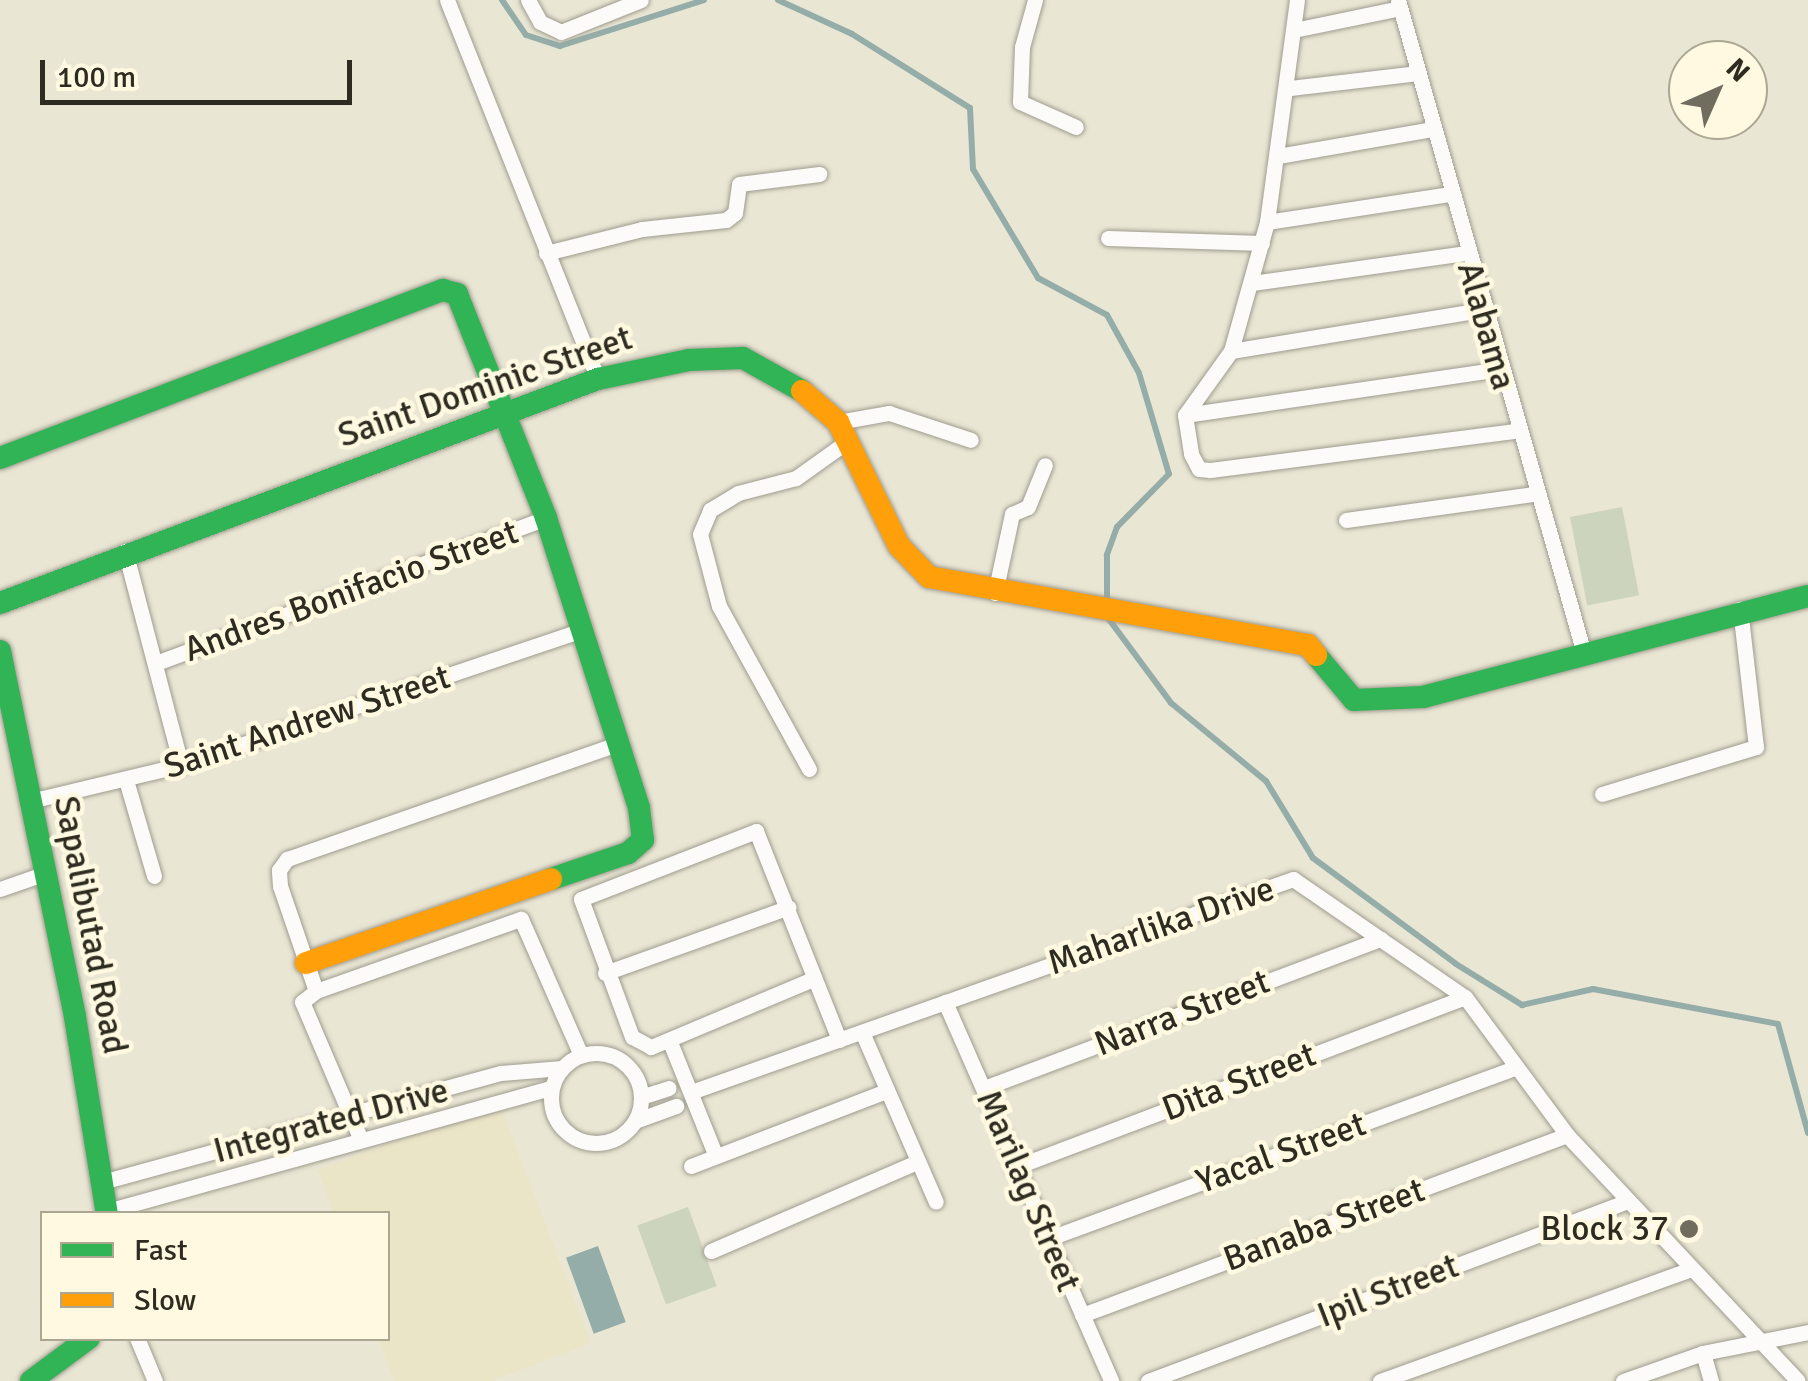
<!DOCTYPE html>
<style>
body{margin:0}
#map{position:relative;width:1808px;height:1381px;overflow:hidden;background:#eae6d4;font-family:Signika,sans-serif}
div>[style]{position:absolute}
.built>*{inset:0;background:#ebe5c7}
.green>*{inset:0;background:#cdd4be;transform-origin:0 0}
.water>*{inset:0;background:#95ada8;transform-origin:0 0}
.stream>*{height:6px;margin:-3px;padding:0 3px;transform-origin:3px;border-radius:3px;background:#95ada8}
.roads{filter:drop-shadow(0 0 2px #9f9c8f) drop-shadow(0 0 2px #9f9c8f)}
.street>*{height:15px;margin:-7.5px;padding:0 7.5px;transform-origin:7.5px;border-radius:7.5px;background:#fcfbf9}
.street>.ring{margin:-7.5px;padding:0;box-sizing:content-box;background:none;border:15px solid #fcfbf9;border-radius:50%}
.fast>*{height:22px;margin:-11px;padding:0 11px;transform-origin:11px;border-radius:11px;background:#30b455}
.slow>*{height:22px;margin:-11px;padding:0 11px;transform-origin:11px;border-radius:11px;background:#ff9f0a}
.dots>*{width:28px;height:28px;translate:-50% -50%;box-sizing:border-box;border:5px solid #fef9e0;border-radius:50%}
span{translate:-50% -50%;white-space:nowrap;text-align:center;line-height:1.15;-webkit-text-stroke:9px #fef9e0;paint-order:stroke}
.street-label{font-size:35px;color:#2e2c20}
.poi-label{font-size:35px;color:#2e2c20}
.right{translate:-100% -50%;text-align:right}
.legend{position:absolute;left:40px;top:1211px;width:350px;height:130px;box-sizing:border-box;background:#fef9e0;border:2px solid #aba793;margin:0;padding:12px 18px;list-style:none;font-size:30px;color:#2e2c20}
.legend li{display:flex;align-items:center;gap:20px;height:50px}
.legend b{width:50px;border:2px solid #aba793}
.north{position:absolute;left:1668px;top:40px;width:100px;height:100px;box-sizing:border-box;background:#fef9e0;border:2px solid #aba793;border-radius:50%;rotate:45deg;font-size:28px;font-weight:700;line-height:40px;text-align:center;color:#2e2c20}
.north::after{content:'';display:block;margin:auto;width:35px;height:45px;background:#706d5f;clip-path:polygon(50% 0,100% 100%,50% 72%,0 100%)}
.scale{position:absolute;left:40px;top:60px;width:312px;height:45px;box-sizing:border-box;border:5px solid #2e2c20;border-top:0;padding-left:12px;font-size:30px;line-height:35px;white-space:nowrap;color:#2e2c20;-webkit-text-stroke:8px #fef9e0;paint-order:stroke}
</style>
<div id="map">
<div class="built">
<div style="clip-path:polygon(499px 1102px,591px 1343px,492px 1381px,394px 1381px,378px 1339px,388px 1338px,388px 1214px,333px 1213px,318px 1170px)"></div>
</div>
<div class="green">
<div style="left:1622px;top:507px;width:90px;height:53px;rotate:79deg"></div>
<div style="left:688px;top:1207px;width:84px;height:54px;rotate:70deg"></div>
</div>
<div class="water">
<div style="left:598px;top:1246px;width:81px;height:34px;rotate:70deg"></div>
</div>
<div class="stream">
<div style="left:502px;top:0;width:42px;rotate:55.6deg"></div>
<div style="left:526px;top:35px;width:36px;rotate:18deg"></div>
<div style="left:560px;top:46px;width:151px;rotate:-17.7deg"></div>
<div style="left:778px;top:0;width:81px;rotate:24.7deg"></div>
<div style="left:852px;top:34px;width:139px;rotate:32.1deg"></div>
<div style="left:970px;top:108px;width:61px;rotate:87.2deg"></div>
<div style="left:973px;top:169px;width:127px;rotate:59.2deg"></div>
<div style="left:1038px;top:278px;width:78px;rotate:28.2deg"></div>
<div style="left:1107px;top:315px;width:66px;rotate:61.1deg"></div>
<div style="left:1139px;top:373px;width:105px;rotate:73.5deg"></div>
<div style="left:1169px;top:474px;width:74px;rotate:134.5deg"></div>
<div style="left:1117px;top:527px;width:30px;rotate:110deg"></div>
<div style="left:1107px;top:555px;width:46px;rotate:90deg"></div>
<div style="left:1105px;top:614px;width:111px;rotate:53.4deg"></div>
<div style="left:1171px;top:703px;width:123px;rotate:39.4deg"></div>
<div style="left:1266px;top:781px;width:90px;rotate:58.6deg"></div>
<div style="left:1313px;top:858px;width:178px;rotate:36.5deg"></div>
<div style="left:1456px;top:964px;width:78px;rotate:31.8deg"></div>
<div style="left:1522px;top:1005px;width:73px;rotate:-12.7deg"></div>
<div style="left:1593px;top:989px;width:188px;rotate:10.7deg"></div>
<div style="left:1778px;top:1024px;width:113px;rotate:74.6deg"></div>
</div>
<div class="roads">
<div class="street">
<div style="left:447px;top:0;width:408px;rotate:68.3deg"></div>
<div style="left:528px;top:0;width:25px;rotate:61deg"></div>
<div style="left:540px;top:22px;width:23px;rotate:25deg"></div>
<div style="left:561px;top:32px;width:86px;rotate:-21.8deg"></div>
<div style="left:1035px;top:0;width:49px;rotate:105.5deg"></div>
<div style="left:1022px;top:47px;width:55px;rotate:92.1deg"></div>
<div style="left:1020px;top:102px;width:61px;rotate:24.1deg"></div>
<div style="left:1297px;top:0;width:224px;rotate:97.7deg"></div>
<div style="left:1267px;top:222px;width:134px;rotate:105.6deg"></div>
<div style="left:1231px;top:351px;width:79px;rotate:125.7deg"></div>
<div style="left:1185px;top:415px;width:39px;rotate:81deg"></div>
<div style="left:1191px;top:454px;width:17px;rotate:62deg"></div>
<div style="left:1199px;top:469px;width:11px;rotate:5deg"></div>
<div style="left:1210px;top:470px;width:308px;rotate:-7.3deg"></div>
<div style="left:1398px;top:0;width:676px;rotate:74.11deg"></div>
<div style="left:1294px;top:30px;width:108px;rotate:-11.7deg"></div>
<div style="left:1290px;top:88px;width:129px;rotate:-6.7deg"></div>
<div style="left:1278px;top:156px;width:156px;rotate:-9.9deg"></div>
<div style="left:1267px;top:222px;width:184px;rotate:-8.7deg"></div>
<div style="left:1108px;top:238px;width:154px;rotate:1.9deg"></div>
<div style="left:546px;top:253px;width:99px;rotate:-14deg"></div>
<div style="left:642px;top:229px;width:84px;rotate:-6.1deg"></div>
<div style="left:726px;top:220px;width:11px;rotate:-38deg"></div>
<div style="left:735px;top:213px;width:29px;rotate:-82deg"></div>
<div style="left:739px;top:184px;width:81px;rotate:-7.1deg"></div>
<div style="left:1252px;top:283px;width:215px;rotate:-8deg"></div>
<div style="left:1231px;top:351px;width:254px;rotate:-9.3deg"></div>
<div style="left:1185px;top:415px;width:318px;rotate:-8.3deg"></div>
<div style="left:838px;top:422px;width:52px;rotate:-10deg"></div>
<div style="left:889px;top:413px;width:86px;rotate:18.2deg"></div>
<div style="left:1346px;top:520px;width:190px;rotate:-7.9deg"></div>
<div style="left:125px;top:551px;width:221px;rotate:75.3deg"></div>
<div style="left:995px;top:593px;width:81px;rotate:-77.9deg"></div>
<div style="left:1012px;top:514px;width:17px;rotate:-24deg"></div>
<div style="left:1028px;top:507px;width:45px;rotate:-68deg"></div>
<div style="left:156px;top:663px;width:416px;rotate:-20.4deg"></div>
<div style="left:809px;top:769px;width:186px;rotate:-118.9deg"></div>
<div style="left:719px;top:606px;width:74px;rotate:-104.8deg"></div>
<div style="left:700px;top:534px;width:26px;rotate:-67deg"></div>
<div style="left:710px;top:510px;width:33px;rotate:-31deg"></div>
<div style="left:738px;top:493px;width:60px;rotate:-14.5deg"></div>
<div style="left:796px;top:478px;width:65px;rotate:-35.6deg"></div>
<div style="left:126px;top:780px;width:100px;rotate:73.7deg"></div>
<div style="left:1602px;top:794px;width:161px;rotate:-17deg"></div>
<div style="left:1756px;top:747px;width:139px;rotate:-96.6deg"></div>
<div style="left:30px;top:801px;width:155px;rotate:-13.4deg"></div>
<div style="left:181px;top:765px;width:421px;rotate:-18.6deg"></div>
<div style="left:0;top:889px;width:49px;rotate:-19.2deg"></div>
<div style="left:605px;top:973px;width:195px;rotate:-19.7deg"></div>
<div style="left:813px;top:979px;width:176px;rotate:157.2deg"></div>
<div style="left:651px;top:1047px;width:21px;rotate:-152deg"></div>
<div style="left:632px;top:1037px;width:147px;rotate:-110.3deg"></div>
<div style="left:581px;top:899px;width:188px;rotate:-21.2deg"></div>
<div style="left:756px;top:831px;width:225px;rotate:68.3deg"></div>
<div style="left:316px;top:991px;width:111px;rotate:-108.9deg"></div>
<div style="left:280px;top:886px;width:16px;rotate:-94deg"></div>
<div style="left:279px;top:870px;width:14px;rotate:-54deg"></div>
<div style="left:287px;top:859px;width:347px;rotate:-19.2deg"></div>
<div style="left:945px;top:1002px;width:414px;rotate:66.3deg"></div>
<div style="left:862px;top:1032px;width:185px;rotate:66.5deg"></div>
<div style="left:670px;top:1042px;width:121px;rotate:68.1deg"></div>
<div class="ring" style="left:551px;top:1053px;width:75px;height:75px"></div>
<div style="left:984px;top:1088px;width:424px;rotate:-20.6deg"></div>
<div style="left:691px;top:1092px;width:639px;rotate:-19.48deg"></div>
<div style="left:1293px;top:879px;width:209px;rotate:34.5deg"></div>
<div style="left:1465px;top:997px;width:172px;rotate:53.5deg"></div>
<div style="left:1567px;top:1135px;width:337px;rotate:46.8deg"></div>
<div style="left:641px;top:1097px;width:29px;rotate:-18deg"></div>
<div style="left:635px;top:1121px;width:44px;rotate:-20.1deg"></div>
<div style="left:361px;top:1140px;width:150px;rotate:-113.1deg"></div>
<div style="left:302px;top:1002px;width:18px;rotate:-38deg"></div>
<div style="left:316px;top:991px;width:217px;rotate:-19.4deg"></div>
<div style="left:521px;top:919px;width:149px;rotate:66.2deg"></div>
<div style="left:691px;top:1166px;width:209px;rotate:-21deg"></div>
<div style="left:1013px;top:1168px;width:483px;rotate:-20.7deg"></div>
<div style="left:102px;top:1182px;width:414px;rotate:-15.3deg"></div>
<div style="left:501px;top:1073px;width:61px;rotate:-4.7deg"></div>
<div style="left:107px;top:1211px;width:461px;rotate:-15.5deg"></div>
<div style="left:1047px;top:1239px;width:500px;rotate:-20.1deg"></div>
<div style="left:711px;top:1251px;width:224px;rotate:-23.4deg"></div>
<div style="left:1082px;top:1315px;width:517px;rotate:-20.36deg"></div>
<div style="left:137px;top:1338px;width:47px;rotate:67.3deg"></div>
<div style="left:1703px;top:1353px;width:29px;rotate:74deg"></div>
<div style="left:1148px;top:1381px;width:513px;rotate:-20.56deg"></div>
<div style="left:1380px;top:1381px;width:331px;rotate:-19.8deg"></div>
<div style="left:1623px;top:1381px;width:85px;rotate:-19.3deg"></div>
<div style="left:1703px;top:1353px;width:107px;rotate:-11.3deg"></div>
</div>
<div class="fast">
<div style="left:0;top:458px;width:474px;rotate:-20.8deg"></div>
<div style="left:443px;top:290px;width:15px;rotate:16deg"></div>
<div style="left:457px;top:294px;width:241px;rotate:68.3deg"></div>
<div style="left:546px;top:518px;width:305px;rotate:72.2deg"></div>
<div style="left:639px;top:808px;width:32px;rotate:83deg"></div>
<div style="left:643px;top:840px;width:20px;rotate:139deg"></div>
<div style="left:628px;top:853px;width:81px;rotate:161.3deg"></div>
<div style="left:0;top:603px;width:639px;rotate:-20.54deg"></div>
<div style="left:598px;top:379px;width:93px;rotate:-11.8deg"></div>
<div style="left:689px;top:360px;width:54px;rotate:-2.1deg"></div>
<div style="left:743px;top:358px;width:68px;rotate:29.2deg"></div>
<div style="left:0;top:651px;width:374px;rotate:78.4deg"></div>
<div style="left:75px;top:1017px;width:200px;rotate:80.8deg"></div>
<div style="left:1316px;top:655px;width:59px;rotate:49.8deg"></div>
<div style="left:1354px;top:700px;width:69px;rotate:-2.5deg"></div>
<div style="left:1423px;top:697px;width:398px;rotate:-14.7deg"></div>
<div style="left:31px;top:1381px;width:72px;rotate:-36.6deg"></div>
</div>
<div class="slow">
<div style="left:802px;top:391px;width:48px;rotate:40.7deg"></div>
<div style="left:838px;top:422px;width:138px;rotate:63.8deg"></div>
<div style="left:899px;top:546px;width:43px;rotate:45.9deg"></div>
<div style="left:929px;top:577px;width:385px;rotate:10.2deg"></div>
<div style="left:1308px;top:645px;width:13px;rotate:51deg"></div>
<div style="left:306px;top:963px;width:259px;rotate:-18.9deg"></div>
</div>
</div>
<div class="dots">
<div style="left:1689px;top:1229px;background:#706d5f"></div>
</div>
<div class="street-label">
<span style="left:1486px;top:326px;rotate:74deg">Alabama</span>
<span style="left:485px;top:387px;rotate:-19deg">Saint Dominic Street</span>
<span style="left:351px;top:591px;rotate:-20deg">Andres Bonifacio Street</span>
<span style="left:307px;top:722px;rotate:-18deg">Saint Andrew Street</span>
<span style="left:90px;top:925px;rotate:79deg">Sapalibutad Road</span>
<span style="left:1161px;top:926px;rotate:-19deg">Maharlika Drive</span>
<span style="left:1182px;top:1013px;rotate:-21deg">Narra Street</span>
<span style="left:1239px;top:1082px;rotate:-21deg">Dita Street</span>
<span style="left:331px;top:1121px;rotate:-15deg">Integrated Drive</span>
<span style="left:1281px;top:1153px;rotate:-20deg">Yacal Street</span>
<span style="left:1028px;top:1191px;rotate:67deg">Marilag Street</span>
<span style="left:1324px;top:1225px;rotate:-20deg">Banaba Street</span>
<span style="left:1388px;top:1291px;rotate:-21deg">Ipil Street</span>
</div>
<div class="poi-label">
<span class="right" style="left:1669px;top:1229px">Block 37</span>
</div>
<ul class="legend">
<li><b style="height:12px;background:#30b455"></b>Fast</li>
<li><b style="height:12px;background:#ff9f0a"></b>Slow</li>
</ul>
<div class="north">N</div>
<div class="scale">100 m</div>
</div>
